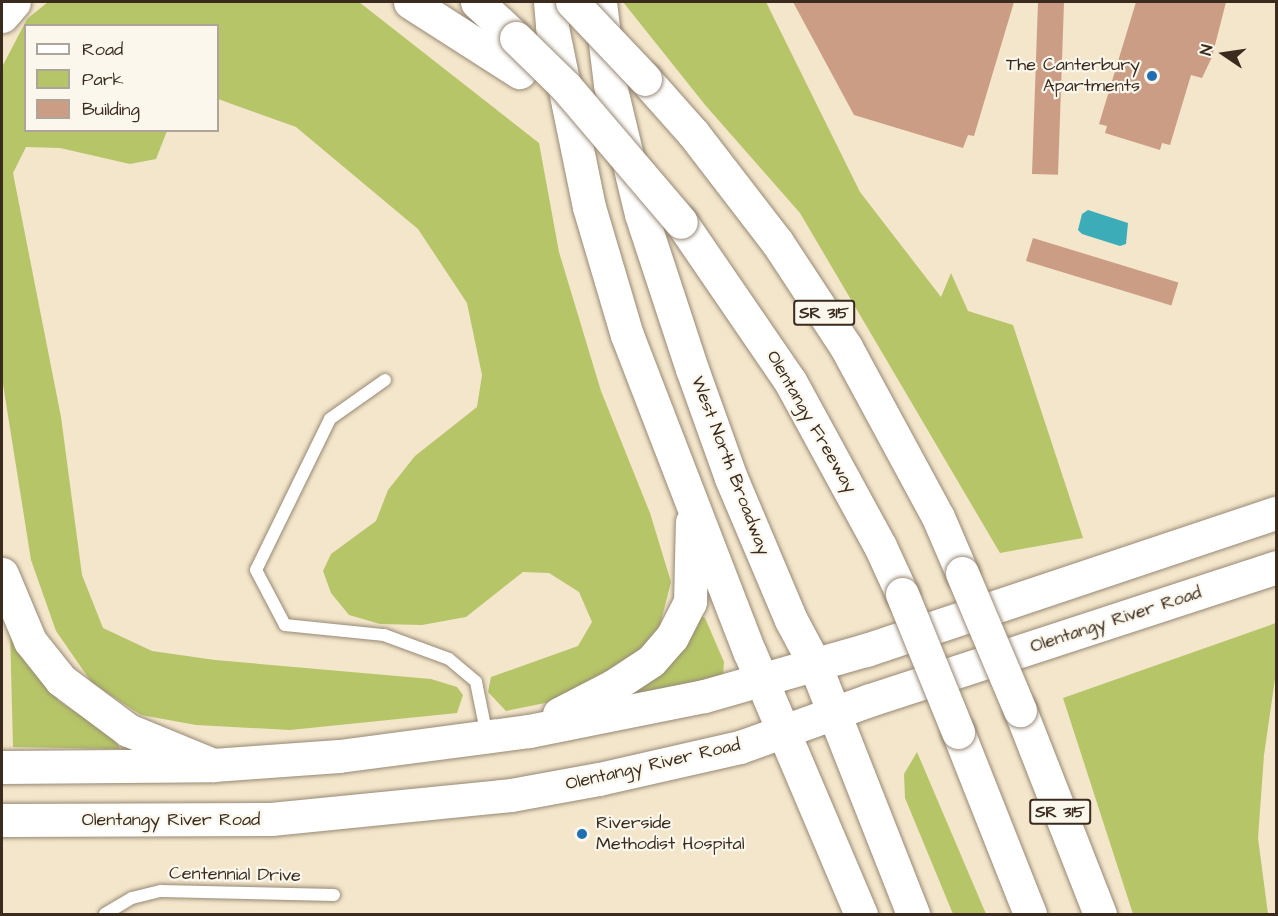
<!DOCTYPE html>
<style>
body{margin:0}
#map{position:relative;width:1278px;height:916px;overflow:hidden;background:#f3e6cb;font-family:"Architects Daughter",sans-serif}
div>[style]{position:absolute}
.green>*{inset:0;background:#b6c568}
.water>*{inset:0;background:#3cacb8}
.building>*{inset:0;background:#cc9d85;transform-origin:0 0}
.roads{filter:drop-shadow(0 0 2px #978874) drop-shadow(0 0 2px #978874)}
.service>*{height:12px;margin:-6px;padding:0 6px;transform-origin:6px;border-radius:6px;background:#fff}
.secondary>*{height:33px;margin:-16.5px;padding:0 16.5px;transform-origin:16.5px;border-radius:16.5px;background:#fff}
.motorway>*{height:33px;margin:-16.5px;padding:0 16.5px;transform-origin:16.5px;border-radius:16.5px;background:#fff}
.bridges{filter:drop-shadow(0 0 2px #978874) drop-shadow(0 0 2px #978874)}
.motorway-bridge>*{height:33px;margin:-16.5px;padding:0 16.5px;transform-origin:16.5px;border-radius:16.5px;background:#fff}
.dots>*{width:16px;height:16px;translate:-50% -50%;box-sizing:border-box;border:3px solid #fbf7ec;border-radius:50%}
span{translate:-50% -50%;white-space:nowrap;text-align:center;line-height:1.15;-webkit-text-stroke:4.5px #fbf7ec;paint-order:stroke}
.shield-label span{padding:2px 4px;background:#fbf7ec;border:2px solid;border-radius:4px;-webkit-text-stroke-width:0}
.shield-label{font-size:16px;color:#3b2a1e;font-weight:700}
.poi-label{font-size:18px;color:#3b2a1e}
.right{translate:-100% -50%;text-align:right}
.left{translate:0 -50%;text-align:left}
.street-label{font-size:18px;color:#3b2a1e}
.frame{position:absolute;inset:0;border:3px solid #3b2a1e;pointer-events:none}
.legend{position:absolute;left:24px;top:24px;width:195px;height:108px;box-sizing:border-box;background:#fbf7ec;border:2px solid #aea59a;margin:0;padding:8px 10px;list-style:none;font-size:18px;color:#3b2a1e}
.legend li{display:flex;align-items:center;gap:12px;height:30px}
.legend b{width:30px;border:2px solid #aea59a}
.north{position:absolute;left:1194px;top:24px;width:60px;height:60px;-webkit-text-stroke:4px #fbf7ec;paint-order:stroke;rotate:283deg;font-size:16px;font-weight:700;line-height:24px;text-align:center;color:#3b2a1e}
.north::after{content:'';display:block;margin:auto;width:21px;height:27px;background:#3b2a1e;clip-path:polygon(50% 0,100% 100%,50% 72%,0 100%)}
</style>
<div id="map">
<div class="green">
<div style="clip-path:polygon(48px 2px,359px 2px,539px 143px,559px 252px,601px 391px,650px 513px,671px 582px,660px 625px,636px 656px,560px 700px,506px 711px,488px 692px,491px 677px,578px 646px,592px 622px,579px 592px,549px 573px,523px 572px,466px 617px,422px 625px,380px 624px,349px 615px,331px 593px,323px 571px,331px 554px,376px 521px,388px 490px,415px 456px,477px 407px,482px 375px,467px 303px,418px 229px,296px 127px,218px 99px,218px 26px,26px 26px,26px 130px,167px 131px,156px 159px,130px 164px,60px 148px,26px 147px,13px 173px,61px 417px,82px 575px,103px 628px,152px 651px,215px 660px,431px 679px,457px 687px,463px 695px,457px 713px,290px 730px,196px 725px,141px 715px,92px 683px,56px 631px,31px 560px,2px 378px,2px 67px,27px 19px)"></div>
<div style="clip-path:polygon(623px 2px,766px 2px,860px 192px,941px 297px,951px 273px,968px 311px,1013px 325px,1083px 538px,1000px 553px,800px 213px,706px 106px)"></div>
<div style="clip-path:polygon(696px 614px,705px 618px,724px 662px,723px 675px,689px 686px,612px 700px)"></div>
<div style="clip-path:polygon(1276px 623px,1276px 672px,1264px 755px,1258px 838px,1268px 914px,1133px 914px,1063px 698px)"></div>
<div style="clip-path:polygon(10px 629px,59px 701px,114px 738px,120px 749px,13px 747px)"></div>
<div style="clip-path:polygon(917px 752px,986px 914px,953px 914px,905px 798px,904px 774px)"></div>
</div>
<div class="water">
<div style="clip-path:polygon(1088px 210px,1128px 223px,1126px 244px,1120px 246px,1082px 234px,1078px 230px,1082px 214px)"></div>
</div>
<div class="building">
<div style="clip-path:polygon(793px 2px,1014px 2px,974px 136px,968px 135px,963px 148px,854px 115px)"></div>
<div style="left:1038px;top:2px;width:26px;height:172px;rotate:2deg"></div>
<div style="clip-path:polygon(1136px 2px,1226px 2px,1212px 57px,1202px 78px,1191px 75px,1170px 145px,1162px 143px,1160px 150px,1105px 133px,1107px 126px,1099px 124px)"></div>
<div style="left:1033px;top:238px;width:152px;height:24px;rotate:17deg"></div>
</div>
<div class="roads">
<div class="service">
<div style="left:385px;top:380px;width:67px;rotate:144.7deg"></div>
<div style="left:330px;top:419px;width:168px;rotate:116.1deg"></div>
<div style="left:256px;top:570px;width:62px;rotate:62.2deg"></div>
<div style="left:285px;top:625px;width:100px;rotate:5.8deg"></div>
<div style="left:384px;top:635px;width:69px;rotate:20.3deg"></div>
<div style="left:449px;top:659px;width:35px;rotate:40deg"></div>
<div style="left:476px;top:682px;width:55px;rotate:78.5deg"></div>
<div style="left:105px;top:914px;width:31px;rotate:-31deg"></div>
<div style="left:132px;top:898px;width:30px;rotate:-14deg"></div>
<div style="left:161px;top:891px;width:173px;rotate:1.3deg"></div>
</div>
<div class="secondary">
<div style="left:550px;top:2px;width:25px;rotate:85deg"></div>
<div style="left:552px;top:27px;width:184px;rotate:78.4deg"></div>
<div style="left:589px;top:207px;width:134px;rotate:73.5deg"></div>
<div style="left:627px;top:335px;width:341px;rotate:68.9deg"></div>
<div style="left:750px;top:653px;width:284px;rotate:67deg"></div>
<div style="left:600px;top:2px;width:84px;rotate:83.1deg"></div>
<div style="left:610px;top:85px;width:133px;rotate:76.5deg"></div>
<div style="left:641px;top:214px;width:163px;rotate:71.8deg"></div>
<div style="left:692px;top:369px;width:116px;rotate:70.3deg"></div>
<div style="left:731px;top:478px;width:154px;rotate:67.1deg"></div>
<div style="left:791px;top:620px;width:51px;rotate:61.9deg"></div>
<div style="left:815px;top:665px;width:268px;rotate:68.5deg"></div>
<div style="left:559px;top:714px;width:61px;rotate:-27.4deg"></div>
<div style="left:613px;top:686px;width:45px;rotate:-33.3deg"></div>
<div style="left:651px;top:661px;width:32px;rotate:-49deg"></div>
<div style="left:672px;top:637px;width:39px;rotate:-63deg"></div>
<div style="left:690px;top:602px;width:80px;rotate:-88.6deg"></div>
<div style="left:2px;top:767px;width:211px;rotate:-0.5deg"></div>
<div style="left:213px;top:765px;width:126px;rotate:-4.1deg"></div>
<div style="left:339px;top:756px;width:192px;rotate:-7.5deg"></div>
<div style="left:529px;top:731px;width:178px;rotate:-11.3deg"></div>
<div style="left:704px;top:696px;width:168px;rotate:-15.9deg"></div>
<div style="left:866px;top:650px;width:432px;rotate:-18.5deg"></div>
<div style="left:2px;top:820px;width:269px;rotate:-0.2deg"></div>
<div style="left:271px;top:819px;width:241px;rotate:-5.7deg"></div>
<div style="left:511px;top:795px;width:89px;rotate:-10.3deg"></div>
<div style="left:599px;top:779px;width:145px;rotate:-12.8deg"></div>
<div style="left:740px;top:747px;width:138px;rotate:-19.9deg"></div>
<div style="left:870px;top:700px;width:427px;rotate:-18.1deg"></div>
</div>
<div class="motorway">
<div style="left:410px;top:2px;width:130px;rotate:32.7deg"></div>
<div style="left:477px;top:2px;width:53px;rotate:42.7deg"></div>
<div style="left:2px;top:16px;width:18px;rotate:-49deg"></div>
<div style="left:645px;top:79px;width:72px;rotate:48.4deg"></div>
<div style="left:693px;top:133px;width:138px;rotate:52.4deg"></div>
<div style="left:777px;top:242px;width:126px;rotate:56.7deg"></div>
<div style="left:846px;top:347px;width:193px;rotate:61.6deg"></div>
<div style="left:938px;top:517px;width:61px;rotate:66.8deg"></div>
<div style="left:681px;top:222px;width:193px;rotate:55.6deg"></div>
<div style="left:790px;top:381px;width:188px;rotate:61.4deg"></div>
<div style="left:880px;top:546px;width:53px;rotate:65.4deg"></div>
<div style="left:2px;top:574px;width:73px;rotate:67.3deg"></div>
<div style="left:30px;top:641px;width:50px;rotate:51.5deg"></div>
<div style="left:61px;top:680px;width:84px;rotate:36.7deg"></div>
<div style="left:128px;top:730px;width:92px;rotate:22.4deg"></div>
<div style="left:1020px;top:710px;width:219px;rotate:68.6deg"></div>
<div style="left:958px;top:732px;width:196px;rotate:68.4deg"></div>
</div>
</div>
<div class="bridges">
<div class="motorway-bridge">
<div style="left:572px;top:2px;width:106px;rotate:46.5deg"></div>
<div style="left:516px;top:38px;width:70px;rotate:44.4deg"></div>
<div style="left:566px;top:87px;width:177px;rotate:49.6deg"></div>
<div style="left:962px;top:573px;width:149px;rotate:67.1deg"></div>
<div style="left:902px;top:594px;width:149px;rotate:67.9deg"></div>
</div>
</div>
<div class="dots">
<div style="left:1152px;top:76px;background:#1f6fb2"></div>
<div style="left:582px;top:834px;background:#1f6fb2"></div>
</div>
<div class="shield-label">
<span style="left:824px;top:313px">SR 315</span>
<span style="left:1060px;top:812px">SR 315</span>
</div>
<div class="poi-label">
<span class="right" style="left:1140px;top:76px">The Canterbury<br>Apartments</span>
<span class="left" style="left:596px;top:834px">Riverside<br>Methodist Hospital</span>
</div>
<div class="street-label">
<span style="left:811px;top:422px;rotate:60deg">Olentangy Freeway</span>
<span style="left:730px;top:466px;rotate:69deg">West North Broadway</span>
<span style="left:1116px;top:620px;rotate:-18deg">Olentangy River Road</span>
<span style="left:653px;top:765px;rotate:-13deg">Olentangy River Road</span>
<span style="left:171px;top:820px">Olentangy River Road</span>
<span style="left:235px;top:875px;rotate:1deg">Centennial Drive</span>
</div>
<div class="frame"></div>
<ul class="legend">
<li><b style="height:8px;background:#fff"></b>Road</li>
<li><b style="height:16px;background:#b6c568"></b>Park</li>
<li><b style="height:16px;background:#cc9d85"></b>Building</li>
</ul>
<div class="north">N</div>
</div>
